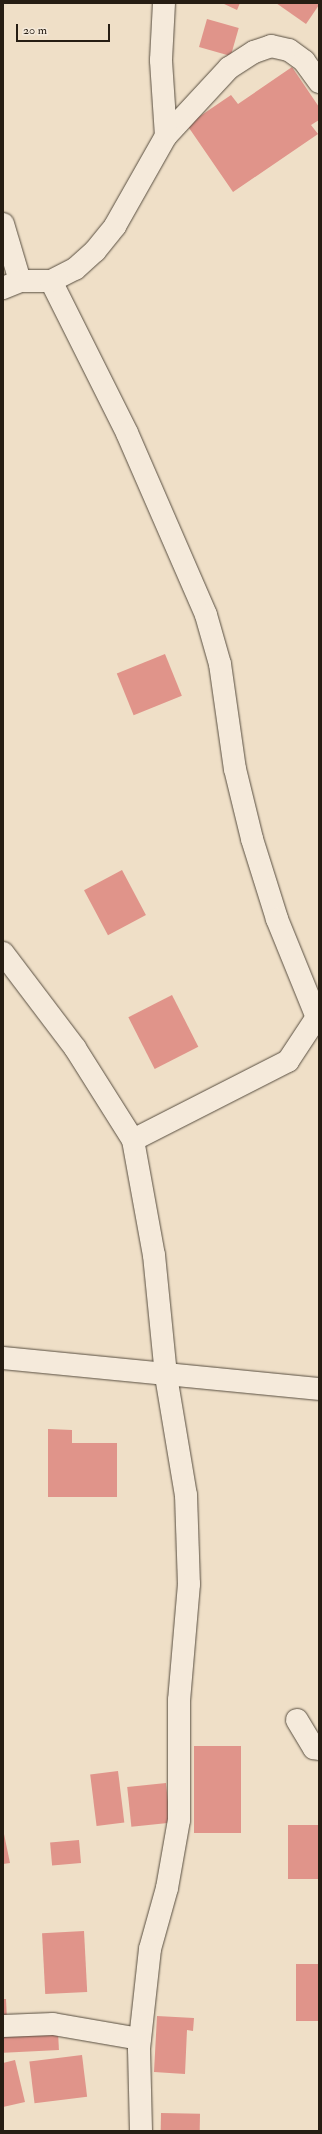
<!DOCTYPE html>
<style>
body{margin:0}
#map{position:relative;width:322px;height:2134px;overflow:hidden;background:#efdfc7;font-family:"IM FELL Double Pica",serif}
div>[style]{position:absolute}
.building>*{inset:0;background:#e0948a;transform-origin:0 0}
.roads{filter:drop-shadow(0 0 1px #584e40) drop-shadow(0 0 1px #584e40)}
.minor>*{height:22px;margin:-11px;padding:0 11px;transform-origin:11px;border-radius:11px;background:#f5eadb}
span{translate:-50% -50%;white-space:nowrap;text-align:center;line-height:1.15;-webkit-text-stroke:3px #f5eadb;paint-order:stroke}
.frame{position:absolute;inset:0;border:4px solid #261d13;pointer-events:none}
.scale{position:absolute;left:16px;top:24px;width:94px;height:18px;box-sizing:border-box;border:2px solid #261d13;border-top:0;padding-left:5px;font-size:12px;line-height:14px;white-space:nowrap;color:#261d13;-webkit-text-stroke:3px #f5eadb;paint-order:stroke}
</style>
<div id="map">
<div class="building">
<div style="clip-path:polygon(222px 3px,240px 3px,237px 10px)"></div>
<div style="clip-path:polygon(276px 3px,319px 3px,319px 5px,306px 24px)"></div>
<div style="left:207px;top:19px;width:33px;height:29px;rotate:16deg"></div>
<div style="clip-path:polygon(292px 67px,319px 107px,319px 120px,311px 125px,318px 134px,233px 192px,187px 125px,231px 95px,238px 104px)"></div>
<div style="left:165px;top:654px;width:45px;height:52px;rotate:68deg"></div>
<div style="left:122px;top:870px;width:51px;height:43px;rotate:62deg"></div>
<div style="left:172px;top:995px;width:58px;height:49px;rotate:63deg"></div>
<div style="clip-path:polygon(48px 1429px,72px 1430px,72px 1443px,117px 1443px,117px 1497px,48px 1497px)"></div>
<div style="left:194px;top:1746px;width:47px;height:87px"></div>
<div style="left:118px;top:1771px;width:52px;height:28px;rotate:83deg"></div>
<div style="left:166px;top:1783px;width:40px;height:39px;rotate:84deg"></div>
<div style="left:319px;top:1825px;width:54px;height:31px;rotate:90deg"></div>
<div style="clip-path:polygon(4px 1834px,10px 1863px,3px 1864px,3px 1835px)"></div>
<div style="left:79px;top:1840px;width:23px;height:29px;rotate:85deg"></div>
<div style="left:84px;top:1931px;width:61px;height:42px;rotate:87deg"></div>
<div style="left:319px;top:1964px;width:57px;height:23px;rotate:90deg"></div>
<div style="clip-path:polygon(3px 1999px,6px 1999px,7px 2021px,3px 2022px)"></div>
<div style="clip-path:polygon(157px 2016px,194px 2018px,193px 2031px,187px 2030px,185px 2074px,154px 2072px)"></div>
<div style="left:58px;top:2032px;width:18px;height:55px;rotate:87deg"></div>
<div style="left:82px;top:2055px;width:42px;height:53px;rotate:83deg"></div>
<div style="clip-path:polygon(15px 2060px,25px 2102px,3px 2107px,3px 2063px)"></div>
<div style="left:161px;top:2113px;width:39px;height:18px;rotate:1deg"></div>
</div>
<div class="roads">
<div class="minor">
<div style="left:166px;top:136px;width:93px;rotate:-47.2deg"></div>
<div style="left:229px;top:68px;width:30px;rotate:-33deg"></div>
<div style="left:254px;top:52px;width:18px;rotate:-19deg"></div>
<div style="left:271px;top:46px;width:18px;rotate:13deg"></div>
<div style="left:289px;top:50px;width:19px;rotate:36deg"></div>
<div style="left:304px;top:61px;width:26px;rotate:54deg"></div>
<div style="left:3px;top:224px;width:59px;rotate:73.4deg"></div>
<div style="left:51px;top:281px;width:170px;rotate:63.4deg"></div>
<div style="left:127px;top:433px;width:198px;rotate:66.5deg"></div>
<div style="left:206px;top:615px;width:51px;rotate:74.1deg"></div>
<div style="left:220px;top:664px;width:106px;rotate:81.9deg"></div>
<div style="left:235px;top:769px;width:72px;rotate:76.3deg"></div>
<div style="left:252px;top:839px;width:84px;rotate:72.6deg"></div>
<div style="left:277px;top:919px;width:104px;rotate:67.9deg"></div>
<div style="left:3px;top:288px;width:18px;rotate:-22deg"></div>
<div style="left:20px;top:281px;width:31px"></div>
<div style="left:51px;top:281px;width:27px;rotate:-27deg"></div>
<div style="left:75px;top:269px;width:27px;rotate:-42deg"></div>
<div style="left:95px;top:251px;width:32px;rotate:-51deg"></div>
<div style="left:115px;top:226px;width:103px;rotate:-60.5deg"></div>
<div style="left:166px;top:136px;width:76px;rotate:-93.8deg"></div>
<div style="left:161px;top:60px;width:57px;rotate:-87deg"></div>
<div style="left:3px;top:953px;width:119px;rotate:52.8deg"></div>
<div style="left:75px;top:1048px;width:109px;rotate:57.8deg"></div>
<div style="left:133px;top:1140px;width:117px;rotate:79.7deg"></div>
<div style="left:154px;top:1255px;width:122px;rotate:84.3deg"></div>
<div style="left:166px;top:1376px;width:121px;rotate:80.5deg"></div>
<div style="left:186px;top:1495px;width:89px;rotate:88.1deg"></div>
<div style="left:189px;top:1584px;width:116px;rotate:94.9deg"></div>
<div style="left:179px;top:1700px;width:120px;rotate:90deg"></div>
<div style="left:179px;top:1820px;width:69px;rotate:100deg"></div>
<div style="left:167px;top:1888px;width:63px;rotate:105.6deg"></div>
<div style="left:150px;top:1949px;width:101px;rotate:96.3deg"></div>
<div style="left:139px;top:2049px;width:82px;rotate:88.6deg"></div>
<div style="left:133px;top:1140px;width:174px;rotate:-27deg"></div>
<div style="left:288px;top:1061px;width:56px;rotate:-56.6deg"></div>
<div style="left:3px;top:1358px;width:318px;rotate:5.6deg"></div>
<div style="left:297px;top:1720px;width:33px;rotate:59deg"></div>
<div style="left:314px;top:1748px;width:5px;rotate:11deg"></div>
<div style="left:3px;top:2026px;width:50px;rotate:-2.3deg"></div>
<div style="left:53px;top:2024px;width:88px;rotate:9.8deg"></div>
</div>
</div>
<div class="frame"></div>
<div class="scale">20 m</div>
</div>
